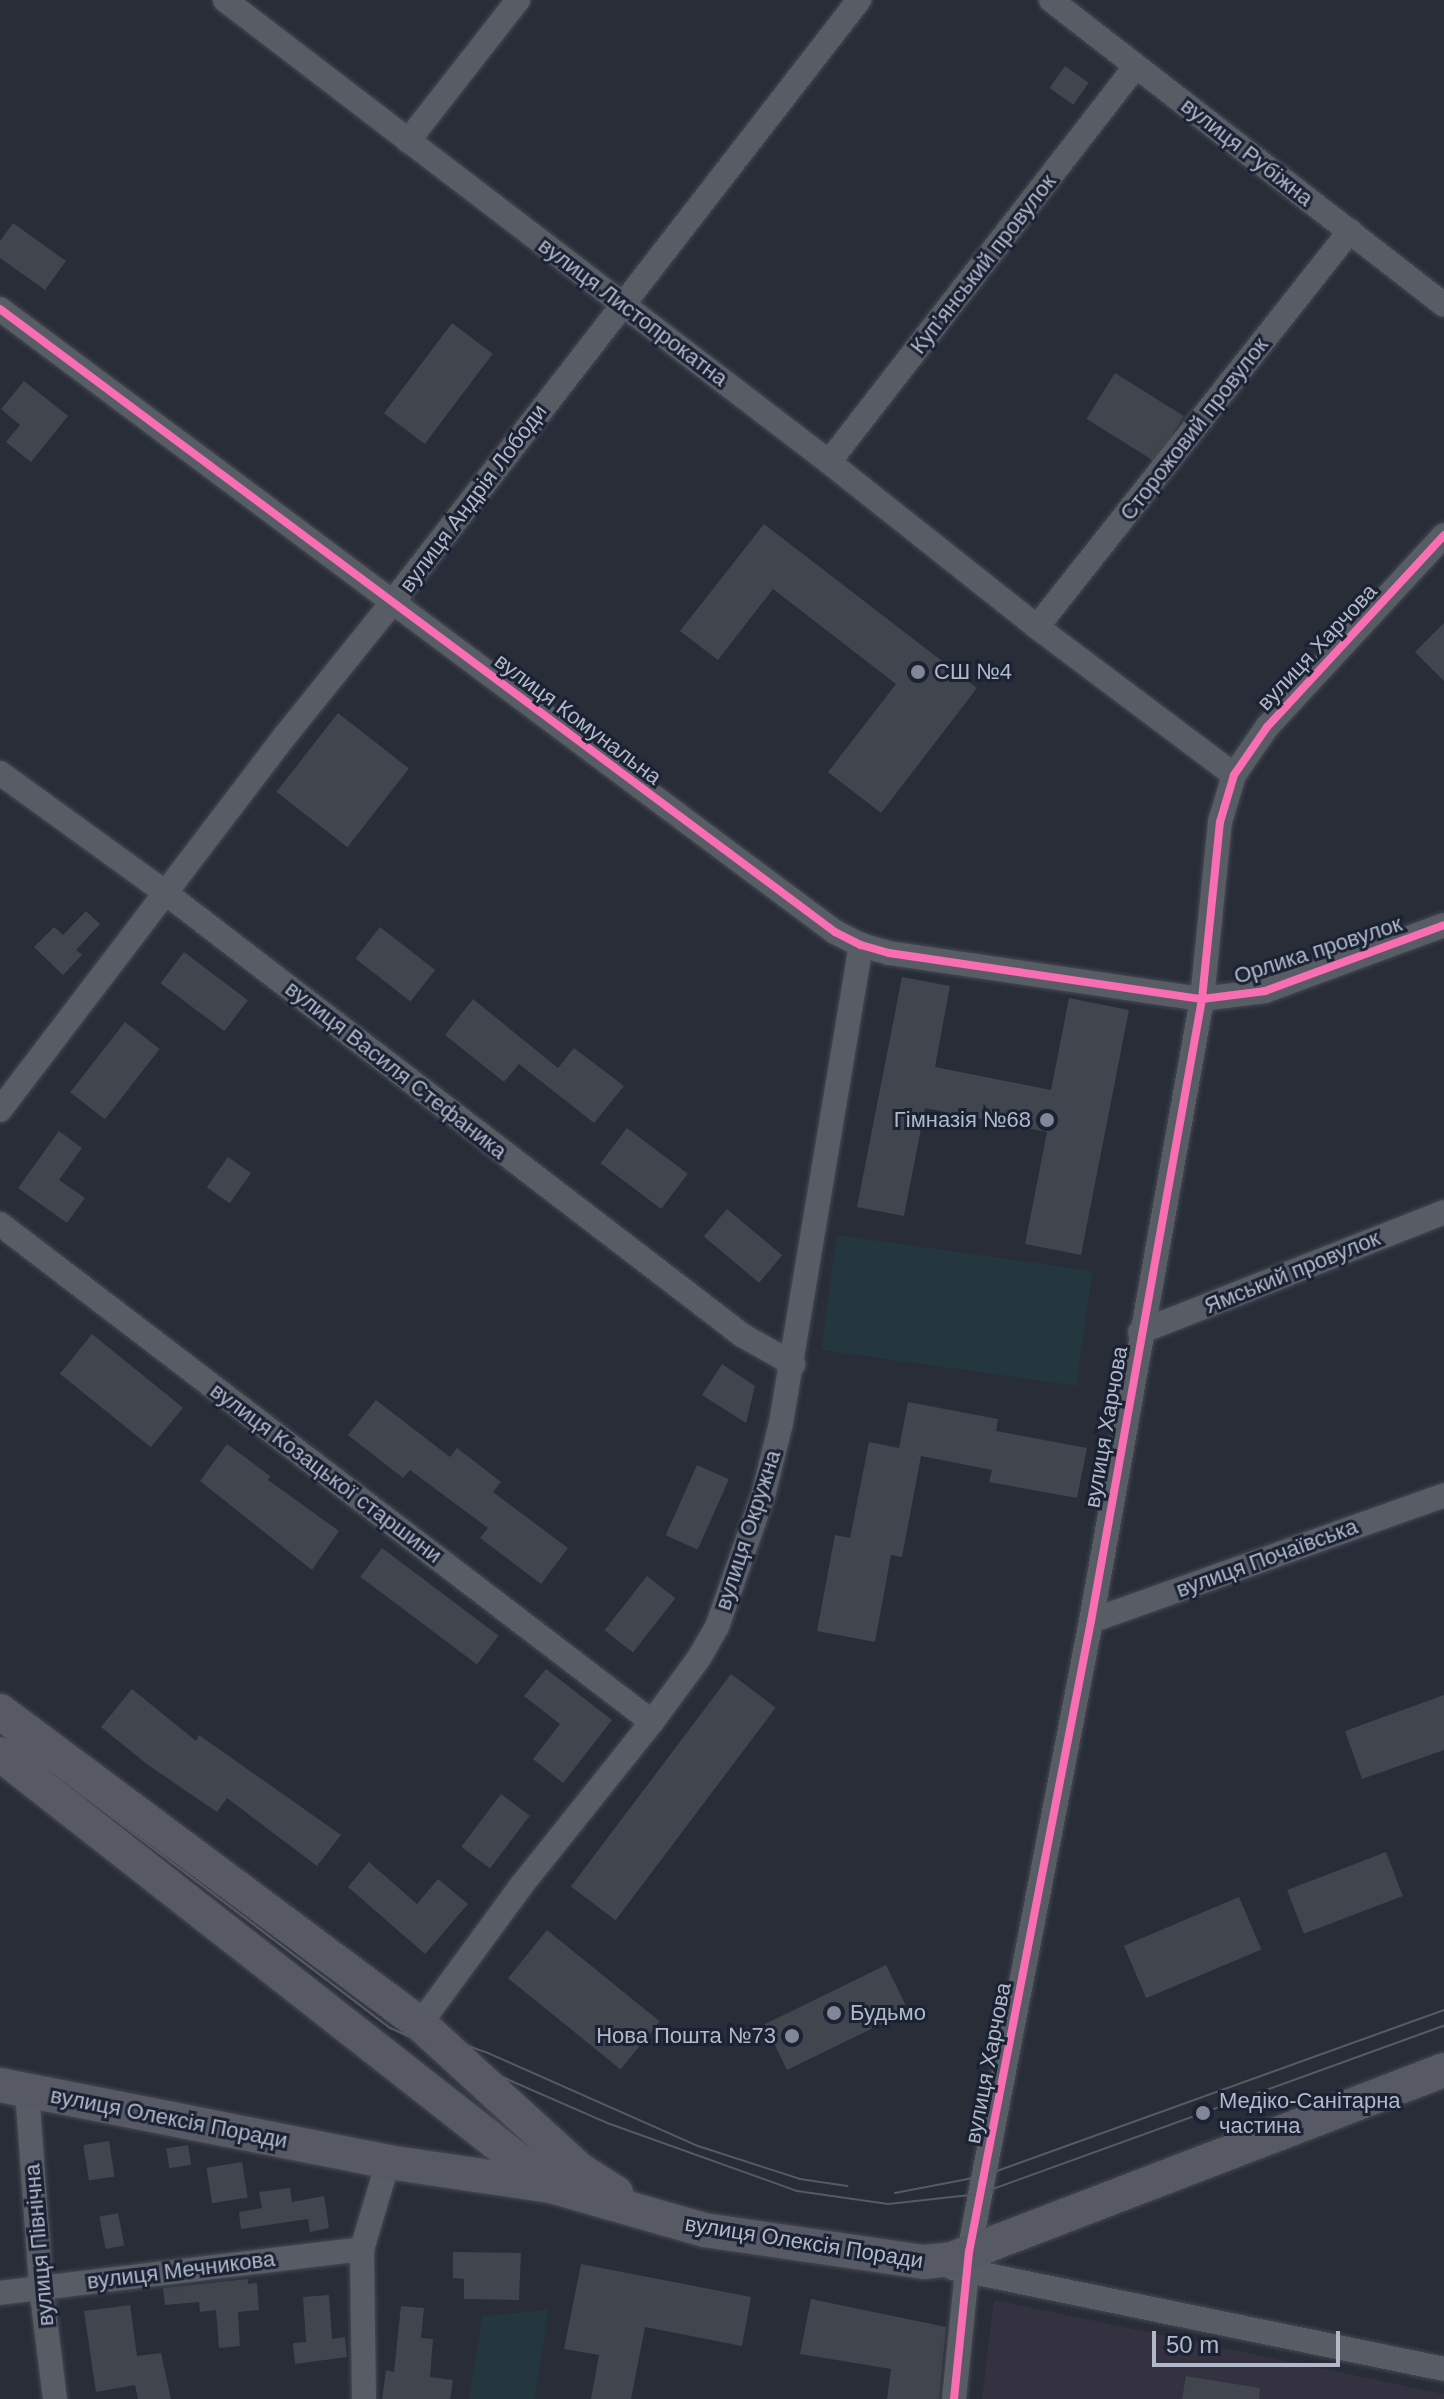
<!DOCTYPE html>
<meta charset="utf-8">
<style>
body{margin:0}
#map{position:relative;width:1444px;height:2399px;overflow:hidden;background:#282d38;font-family:Helvetica,sans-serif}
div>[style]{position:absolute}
.medical>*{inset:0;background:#343140}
.green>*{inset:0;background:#25373e;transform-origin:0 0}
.building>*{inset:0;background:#41454e;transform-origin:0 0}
.roads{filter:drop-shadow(0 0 2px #454851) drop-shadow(0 0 2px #454851)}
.street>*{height:24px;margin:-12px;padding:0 12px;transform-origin:12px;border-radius:12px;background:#585c65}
.secondary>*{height:34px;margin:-17px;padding:0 17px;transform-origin:17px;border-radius:17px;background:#575a64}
.tram>*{height:2px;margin:-1px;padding:0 1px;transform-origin:1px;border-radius:1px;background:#575a63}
.cycleway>*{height:8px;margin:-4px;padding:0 4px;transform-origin:4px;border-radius:4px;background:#f96db3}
.dots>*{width:22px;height:22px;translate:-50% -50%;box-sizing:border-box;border:4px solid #1b2233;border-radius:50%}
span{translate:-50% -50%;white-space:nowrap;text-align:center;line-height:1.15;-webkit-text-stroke:6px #1b2233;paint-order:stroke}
.street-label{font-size:22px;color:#b1b8c9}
.poi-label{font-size:22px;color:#b1b8c9}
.left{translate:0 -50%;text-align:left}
.right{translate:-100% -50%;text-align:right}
.scale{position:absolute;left:1152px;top:2331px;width:188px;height:36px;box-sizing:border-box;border:4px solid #b1b8c9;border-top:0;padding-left:10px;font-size:24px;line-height:28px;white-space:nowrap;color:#b1b8c9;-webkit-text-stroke:6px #1b2233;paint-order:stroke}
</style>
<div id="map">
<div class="medical">
<div style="clip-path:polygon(994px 2300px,1444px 2394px,1444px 2399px,982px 2399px)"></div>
</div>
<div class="green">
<div style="left:837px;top:1235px;width:258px;height:116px;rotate:8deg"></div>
<div style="clip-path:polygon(548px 2310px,535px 2399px,469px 2399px,482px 2316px)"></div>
</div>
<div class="building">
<div style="left:1065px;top:66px;width:29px;height:27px;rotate:35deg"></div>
<div style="clip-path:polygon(13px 223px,66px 261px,45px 290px,0 258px,0 241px)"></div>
<div style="left:452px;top:323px;width:51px;height:113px;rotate:37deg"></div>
<div style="left:1115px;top:373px;width:81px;height:54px;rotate:32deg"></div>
<div style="clip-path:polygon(24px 381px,68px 416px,31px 462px,6px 442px,20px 425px,1px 409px)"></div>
<div style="clip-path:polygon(764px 524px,977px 688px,881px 813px,828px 772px,896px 684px,773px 589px,718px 660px,680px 631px)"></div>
<div style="clip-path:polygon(1444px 623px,1444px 681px,1415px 652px)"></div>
<div style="left:338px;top:713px;width:90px;height:100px;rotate:38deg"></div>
<div style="clip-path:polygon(86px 911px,100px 924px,76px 950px,82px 955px,63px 975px,34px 947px,54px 927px,63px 935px)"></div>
<div style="left:380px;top:927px;width:70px;height:40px;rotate:38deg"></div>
<div style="left:184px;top:952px;width:80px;height:39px;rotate:37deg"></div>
<div style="clip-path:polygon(902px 977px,950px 986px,935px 1067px,1051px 1090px,1069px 998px,1129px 1010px,1081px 1255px,1025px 1244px,1047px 1132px,925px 1108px,904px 1216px,857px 1207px)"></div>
<div style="clip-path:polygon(473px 999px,558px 1068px,574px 1048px,624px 1086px,594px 1123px,519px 1064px,504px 1082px,445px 1035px)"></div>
<div style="left:125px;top:1022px;width:44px;height:89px;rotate:38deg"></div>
<div style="left:627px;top:1128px;width:76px;height:44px;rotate:37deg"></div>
<div style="clip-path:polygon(59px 1131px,82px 1148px,59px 1180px,85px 1198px,67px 1223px,18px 1188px)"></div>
<div style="left:228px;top:1157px;width:28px;height:37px;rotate:35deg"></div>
<div style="left:727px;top:1209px;width:72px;height:36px;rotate:40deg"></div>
<div style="left:92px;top:1334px;width:117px;height:51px;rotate:39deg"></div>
<div style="clip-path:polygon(722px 1364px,755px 1386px,746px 1423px,702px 1395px)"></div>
<div style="clip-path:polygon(376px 1400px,450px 1457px,457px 1448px,501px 1482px,493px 1492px,568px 1548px,541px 1584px,480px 1538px,488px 1528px,410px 1470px,403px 1478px,348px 1435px)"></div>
<div style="clip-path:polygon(908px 1402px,998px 1419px,996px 1431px,1087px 1448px,1077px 1498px,989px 1482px,992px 1470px,921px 1456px,902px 1557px,891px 1555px,875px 1642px,817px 1631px,835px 1535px,850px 1538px,869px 1442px,899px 1448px)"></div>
<div style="clip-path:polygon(227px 1444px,270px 1476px,268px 1480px,339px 1531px,312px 1570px,200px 1481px)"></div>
<div style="left:697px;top:1465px;width:35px;height:77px;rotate:24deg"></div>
<div style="left:382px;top:1548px;width:146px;height:36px;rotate:37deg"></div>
<div style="left:647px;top:1576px;width:36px;height:69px;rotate:38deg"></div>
<div style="clip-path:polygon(546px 1669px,612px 1720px,563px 1783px,533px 1759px,560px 1724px,524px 1696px)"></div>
<div style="left:731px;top:1674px;width:56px;height:266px;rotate:37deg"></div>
<div style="clip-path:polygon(132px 1689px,196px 1741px,199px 1735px,341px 1835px,317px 1866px,227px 1798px,217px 1812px,148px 1765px,101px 1727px)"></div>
<div style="clip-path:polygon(1444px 1695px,1444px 1750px,1362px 1779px,1345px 1731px)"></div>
<div style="left:501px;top:1794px;width:36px;height:66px;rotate:37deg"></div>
<div style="left:1386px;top:1852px;width:47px;height:106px;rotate:69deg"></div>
<div style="clip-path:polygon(369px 1862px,417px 1904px,438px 1879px,468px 1904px,425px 1954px,348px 1887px)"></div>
<div style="left:1239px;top:1897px;width:57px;height:125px;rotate:67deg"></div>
<div style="left:547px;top:1930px;width:145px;height:62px;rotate:39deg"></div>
<div style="left:886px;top:1965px;width:51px;height:135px;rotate:64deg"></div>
<div style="left:109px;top:2141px;width:36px;height:26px;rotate:81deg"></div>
<div style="left:188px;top:2145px;width:20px;height:22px;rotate:81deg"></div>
<div style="left:242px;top:2162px;width:36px;height:36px;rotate:81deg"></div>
<div style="clip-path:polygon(290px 2188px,292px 2202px,324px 2196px,329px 2228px,310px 2232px,308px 2219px,241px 2229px,239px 2212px,262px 2208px,259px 2192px)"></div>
<div style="left:118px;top:2213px;width:33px;height:19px;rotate:79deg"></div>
<div style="clip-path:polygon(453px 2252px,521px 2253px,519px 2300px,464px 2299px,464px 2279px,453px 2278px)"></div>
<div style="clip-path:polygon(581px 2264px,751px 2297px,742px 2346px,645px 2327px,631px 2399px,591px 2399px,599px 2355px,564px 2349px)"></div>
<div style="clip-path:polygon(248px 2279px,248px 2284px,257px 2283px,259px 2310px,238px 2312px,240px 2346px,219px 2348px,216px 2310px,200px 2312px,199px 2302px,165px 2305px,163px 2288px)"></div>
<div style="clip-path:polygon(329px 2295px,332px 2339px,345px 2337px,347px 2357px,295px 2364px,293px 2343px,306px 2342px,303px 2297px)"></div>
<div style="clip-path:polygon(811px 2299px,946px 2327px,939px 2399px,887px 2399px,891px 2369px,800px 2354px)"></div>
<div style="clip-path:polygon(130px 2305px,137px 2356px,161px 2353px,171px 2399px,138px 2399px,135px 2385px,96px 2392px,84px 2311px)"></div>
<div style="clip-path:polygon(401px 2306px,424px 2308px,421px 2338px,433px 2339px,430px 2377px,453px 2380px,450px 2399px,382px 2399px,386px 2370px,394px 2372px)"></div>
<div style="clip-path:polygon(1186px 2376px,1260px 2388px,1259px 2399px,1182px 2399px)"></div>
</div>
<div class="roads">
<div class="street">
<div style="left:225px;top:0;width:760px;rotate:37.41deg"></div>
<div style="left:829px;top:462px;width:265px;rotate:38.4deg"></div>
<div style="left:1037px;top:627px;width:246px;rotate:36.9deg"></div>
<div style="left:1051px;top:0;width:497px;rotate:37.8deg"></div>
<div style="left:408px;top:141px;width:179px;rotate:-52deg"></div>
<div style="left:0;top:309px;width:1042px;rotate:36.73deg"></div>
<div style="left:835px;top:932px;width:29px;rotate:27deg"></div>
<div style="left:861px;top:945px;width:29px;rotate:16deg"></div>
<div style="left:889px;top:953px;width:316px;rotate:8.4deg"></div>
<div style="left:1202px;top:999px;width:64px;rotate:-7.2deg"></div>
<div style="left:1265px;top:991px;width:191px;rotate:-20.2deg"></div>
<div style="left:829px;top:462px;width:501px;rotate:-52.22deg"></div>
<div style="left:1037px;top:627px;width:505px;rotate:-51.68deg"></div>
<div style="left:0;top:773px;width:206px;rotate:35.9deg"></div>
<div style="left:167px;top:894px;width:725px;rotate:37.49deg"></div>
<div style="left:742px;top:1335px;width:59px;rotate:29.6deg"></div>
<div style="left:0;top:1110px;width:470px;rotate:-52.7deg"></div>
<div style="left:285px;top:736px;width:171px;rotate:-51.2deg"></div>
<div style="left:392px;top:603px;width:763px;rotate:-52.24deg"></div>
<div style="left:0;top:1224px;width:820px;rotate:37.37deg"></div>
<div style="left:1140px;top:1332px;width:327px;rotate:-21.5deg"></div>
<div style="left:1091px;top:1621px;width:375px;rotate:-19.6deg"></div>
<div style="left:420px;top:2024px;width:171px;rotate:-53.8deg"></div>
<div style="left:521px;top:1886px;width:210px;rotate:-51.4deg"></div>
<div style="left:652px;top:1722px;width:79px;rotate:-53.7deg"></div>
<div style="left:699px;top:1658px;width:36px;rotate:-60deg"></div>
<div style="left:717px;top:1627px;width:139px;rotate:-70.7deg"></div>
<div style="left:763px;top:1496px;width:75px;rotate:-76.1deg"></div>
<div style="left:781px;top:1423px;width:485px;rotate:-80.5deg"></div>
<div style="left:27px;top:2090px;width:197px;rotate:85.9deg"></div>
<div style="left:41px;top:2287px;width:113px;rotate:82.9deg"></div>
<div style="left:953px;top:2268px;width:501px;rotate:11.62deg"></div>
<div style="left:0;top:2293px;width:365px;rotate:-6.9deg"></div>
<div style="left:364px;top:2399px;width:150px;rotate:-90.8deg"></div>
<div style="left:362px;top:2249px;width:91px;rotate:-73.4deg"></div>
<div style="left:954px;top:2399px;width:148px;rotate:-84.2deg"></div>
<div style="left:969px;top:2252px;width:643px;rotate:-79.06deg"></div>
<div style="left:1091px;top:1621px;width:632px;rotate:-79.88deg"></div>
<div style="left:1202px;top:999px;width:178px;rotate:-84.2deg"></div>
<div style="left:1220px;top:822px;width:49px;rotate:-73.4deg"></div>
<div style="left:1234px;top:775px;width:58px;rotate:-55.5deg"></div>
<div style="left:1267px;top:727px;width:261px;rotate:-47.3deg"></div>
</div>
<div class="secondary">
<div style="left:0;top:1711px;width:524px;rotate:36.69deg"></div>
<div style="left:420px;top:2024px;width:217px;rotate:42.4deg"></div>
<div style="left:580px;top:2170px;width:43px;rotate:32.6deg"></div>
<div style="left:0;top:1754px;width:699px;rotate:38.08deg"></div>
<div style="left:0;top:2085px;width:396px;rotate:11.2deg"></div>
<div style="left:388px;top:2162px;width:165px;rotate:8.4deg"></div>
<div style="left:551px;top:2186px;width:159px;rotate:16deg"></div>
<div style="left:704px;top:2230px;width:222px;rotate:8.3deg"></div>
<div style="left:924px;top:2262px;width:28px;rotate:-6deg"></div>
<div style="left:952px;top:2259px;width:527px;rotate:-21.01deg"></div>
</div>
</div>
<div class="tram">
<div style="left:0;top:1732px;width:490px;rotate:37.2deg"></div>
<div style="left:390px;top:2028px;width:240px;rotate:23.6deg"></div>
<div style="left:610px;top:2124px;width:199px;rotate:19.7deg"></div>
<div style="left:797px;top:2191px;width:92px;rotate:8.1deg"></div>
<div style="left:888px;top:2204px;width:92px;rotate:-6.3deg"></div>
<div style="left:979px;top:2194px;width:494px;rotate:-19.9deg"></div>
<div style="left:413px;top:2026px;width:80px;rotate:19.8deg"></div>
<div style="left:488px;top:2053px;width:230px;rotate:23.9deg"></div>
<div style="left:698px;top:2146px;width:107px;rotate:17.9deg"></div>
<div style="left:800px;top:2179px;width:48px;rotate:8.5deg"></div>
<div style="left:895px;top:2193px;width:90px;rotate:-10.9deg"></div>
<div style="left:983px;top:2176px;width:490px;rotate:-19.8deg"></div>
</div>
<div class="cycleway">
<div style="left:0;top:309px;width:1042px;rotate:36.73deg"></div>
<div style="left:835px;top:932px;width:29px;rotate:27deg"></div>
<div style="left:861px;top:945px;width:29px;rotate:16deg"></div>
<div style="left:889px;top:953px;width:316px;rotate:8.4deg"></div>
<div style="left:1202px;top:999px;width:64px;rotate:-7.2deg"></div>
<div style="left:1265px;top:991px;width:191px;rotate:-20.2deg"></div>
<div style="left:954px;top:2399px;width:148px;rotate:-84.2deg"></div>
<div style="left:969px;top:2252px;width:643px;rotate:-79.06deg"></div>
<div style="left:1091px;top:1621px;width:632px;rotate:-79.88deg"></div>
<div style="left:1202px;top:999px;width:178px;rotate:-84.2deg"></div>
<div style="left:1220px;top:822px;width:49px;rotate:-73.4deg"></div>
<div style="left:1234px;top:775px;width:58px;rotate:-55.5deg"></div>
<div style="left:1267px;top:727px;width:261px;rotate:-47.3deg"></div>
</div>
<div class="dots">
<div style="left:918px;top:672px;background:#818796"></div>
<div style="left:1047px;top:1120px;background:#818796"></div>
<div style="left:834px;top:2013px;background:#818796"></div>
<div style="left:792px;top:2036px;background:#818796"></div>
<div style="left:1203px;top:2113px;background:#818796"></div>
</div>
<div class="street-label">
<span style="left:1247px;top:152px;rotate:38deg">вулиця Рубіжна</span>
<span style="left:983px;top:264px;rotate:-52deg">Куп’янський провулок</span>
<span style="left:633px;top:312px;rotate:37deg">вулиця Листопрокатна</span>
<span style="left:1194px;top:429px;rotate:-52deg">Сторожовий провулок</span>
<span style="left:473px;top:498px;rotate:-53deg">вулиця Андрія Лободи</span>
<span style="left:1317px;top:647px;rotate:-47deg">вулиця Харчова</span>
<span style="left:578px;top:719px;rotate:37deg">вулиця Комунальна</span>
<span style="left:1318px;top:950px;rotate:-18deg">Орлика провулок</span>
<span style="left:396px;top:1070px;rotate:38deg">вулиця Василя Стефаника</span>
<span style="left:1292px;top:1272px;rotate:-22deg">Ямський провулок</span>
<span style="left:1106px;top:1427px;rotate:-80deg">вулиця Харчова</span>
<span style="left:326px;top:1473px;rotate:37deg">вулиця Козацької старшини</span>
<span style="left:748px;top:1530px;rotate:-72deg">вулиця Окружна</span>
<span style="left:1267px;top:1558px;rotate:-20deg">вулиця Почаївська</span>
<span style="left:988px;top:2063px;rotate:-79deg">вулиця Харчова</span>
<span style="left:169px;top:2118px;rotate:11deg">вулиця Олексія Поради</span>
<span style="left:804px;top:2242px;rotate:9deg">вулиця Олексія Поради</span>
<span style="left:39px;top:2245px;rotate:-95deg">вулиця Північна</span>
<span style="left:181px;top:2270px;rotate:-7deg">вулиця Мечникова</span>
</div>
<div class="poi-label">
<span class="left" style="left:934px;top:672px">СШ №4</span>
<span class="right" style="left:1031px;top:1120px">Гімназія №68</span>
<span class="left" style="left:850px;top:2013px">Будьмо</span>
<span class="right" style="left:776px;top:2036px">Нова Пошта №73</span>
<span class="left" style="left:1219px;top:2113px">Медіко-Санітарна<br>частина</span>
</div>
<div class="scale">50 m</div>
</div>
